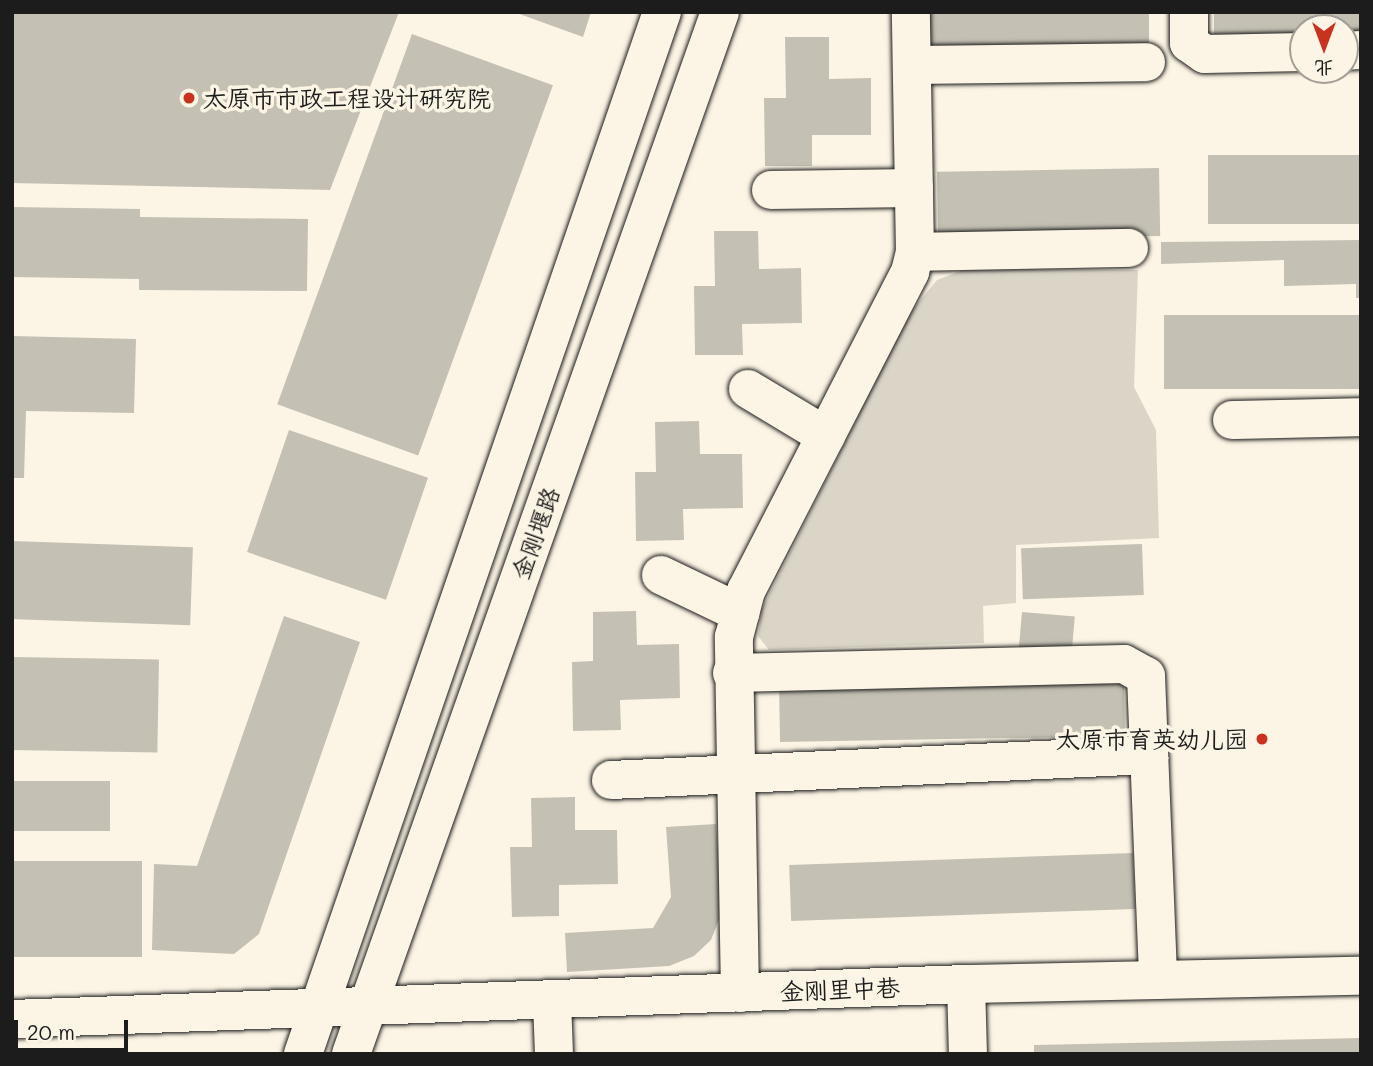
<!DOCTYPE html>
<meta charset="utf-8">
<style>
body{margin:0}
#map{position:relative;width:1373px;height:1066px;overflow:hidden;background:#fcf5e5;font-family:Mali,"LXGW WenKai TC",sans-serif}
div>[style]{position:absolute}
.green>*{inset:0;background:#dbd5c8}
.building>*{inset:0;background:#c4c0b3;transform-origin:0 0}
.roads{filter:drop-shadow(0 0 2px #1c1c1c) drop-shadow(0 0 2px #1c1c1c)}
.minor>*{height:38px;margin:-19px;padding:0 19px;transform-origin:19px;border-radius:19px;background:#fcf5e5}
.major>*{height:38px;margin:-19px;padding:0 19px;transform-origin:19px;border-radius:19px;background:#fcf5e5}
.dots>*{width:19px;height:19px;translate:-50% -50%;box-sizing:border-box;border:4px solid #fcf5e5;border-radius:50%}
span{translate:-50% -50%;white-space:nowrap;text-align:center;line-height:1.15;-webkit-text-stroke:7px #fcf5e5;paint-order:stroke}
.poi-label{font-size:24px;color:#1c1c1c}
.left{translate:0 -50%;text-align:left}
.right{translate:-100% -50%;text-align:right}
.street-label{font-size:24px;color:#1c1c1c}
.frame{position:absolute;inset:0;border:14px solid #1c1c1c;pointer-events:none}
.north{position:absolute;left:1289px;top:14px;width:70px;height:70px;box-sizing:border-box;background:#fcf5e5;border:2px solid #a29e95;border-radius:50%;rotate:180deg;font-size:19px;font-weight:700;line-height:28px;text-align:center;color:#1c1c1c}
.north::after{content:'';display:block;margin:auto;width:24px;height:32px;background:#c8321e;clip-path:polygon(50% 0,100% 100%,50% 72%,0 100%)}
.scale{position:absolute;left:14px;top:1020px;width:114px;height:32px;box-sizing:border-box;border:4px solid #1c1c1c;border-top:0;padding-left:9px;font-size:21px;line-height:24px;white-space:nowrap;color:#1c1c1c;-webkit-text-stroke:5px #fcf5e5;paint-order:stroke}
</style>
<div id="map">
<div class="green">
<div style="clip-path:polygon(966px 269px,1138px 270px,1134px 387px,1156px 430px,1159px 538px,1016px 545px,1016px 603px,983px 606px,984px 643px,769px 650px,758px 636px,762px 609px,909px 314px,937px 280px)"></div>
</div>
<div class="building">
<div style="clip-path:polygon(12px 12px,399px 12px,330px 190px,12px 183px)"></div>
<div style="clip-path:polygon(514px 12px,591px 12px,583px 37px)"></div>
<div style="left:927px;top:12px;width:222px;height:36px"></div>
<div style="clip-path:polygon(1214px 12px,1361px 12px,1361px 35px,1345px 35px,1345px 28px,1303px 28px,1303px 36px,1214px 39px)"></div>
<div style="left:412px;top:34px;width:150px;height:394px;rotate:20deg"></div>
<div style="clip-path:polygon(785px 37px,829px 37px,829px 79px,871px 78px,871px 135px,812px 135px,812px 166px,765px 166px,764px 98px,786px 98px)"></div>
<div style="left:1361px;top:155px;width:69px;height:153px;rotate:90deg"></div>
<div style="left:1159px;top:168px;width:68px;height:222px;rotate:89deg"></div>
<div style="clip-path:polygon(12px 207px,140px 209px,140px 217px,308px 219px,307px 291px,139px 290px,139px 279px,12px 277px)"></div>
<div style="clip-path:polygon(714px 231px,758px 231px,759px 269px,801px 268px,802px 323px,742px 324px,743px 355px,695px 355px,694px 286px,715px 286px)"></div>
<div style="clip-path:polygon(1361px 240px,1361px 298px,1356px 298px,1356px 284px,1284px 286px,1284px 260px,1161px 264px,1161px 242px)"></div>
<div style="left:1361px;top:315px;width:74px;height:197px;rotate:90deg"></div>
<div style="clip-path:polygon(12px 336px,136px 339px,134px 413px,26px 411px,24px 478px,12px 478px)"></div>
<div style="clip-path:polygon(699px 421px,700px 454px,742px 454px,743px 508px,683px 509px,684px 540px,636px 541px,635px 472px,656px 472px,655px 422px)"></div>
<div style="left:289px;top:430px;width:147px;height:129px;rotate:19deg"></div>
<div style="left:12px;top:541px;width:181px;height:78px;rotate:2deg"></div>
<div style="left:1142px;top:544px;width:51px;height:121px;rotate:88deg"></div>
<div style="clip-path:polygon(636px 611px,637px 645px,679px 644px,680px 698px,620px 700px,621px 730px,573px 731px,572px 662px,593px 661px,593px 612px)"></div>
<div style="left:1022px;top:612px;width:53px;height:38px;rotate:5deg"></div>
<div style="clip-path:polygon(284px 616px,360px 642px,259px 934px,234px 954px,152px 950px,154px 864px,197px 866px)"></div>
<div style="left:12px;top:657px;width:147px;height:93px;rotate:1deg"></div>
<div style="left:1124px;top:679px;width:57px;height:345px;rotate:89deg"></div>
<div style="left:12px;top:781px;width:98px;height:50px"></div>
<div style="clip-path:polygon(575px 797px,575px 830px,617px 830px,618px 884px,559px 885px,559px 916px,512px 917px,510px 847px,532px 847px,531px 798px)"></div>
<div style="clip-path:polygon(716px 824px,722px 912px,711px 940px,694px 956px,669px 966px,567px 972px,565px 933px,653px 928px,671px 897px,666px 827px)"></div>
<div style="left:1133px;top:853px;width:56px;height:344px;rotate:88deg"></div>
<div style="left:12px;top:861px;width:130px;height:96px"></div>
<div style="clip-path:polygon(1361px 1038px,1361px 1054px,1034px 1054px,1034px 1045px)"></div>
</div>
<div class="roads">
<div class="minor">
<div style="left:1189px;top:12px;width:31px;rotate:90deg"></div>
<div style="left:1189px;top:43px;width:19px;rotate:35deg"></div>
<div style="left:1205px;top:54px;width:98px;rotate:-1.2deg"></div>
<div style="left:1345px;top:51px;width:16px;rotate:-4deg"></div>
<div style="left:912px;top:65px;width:234px;rotate:-0.7deg"></div>
<div style="left:771px;top:190px;width:143px;rotate:-0.8deg"></div>
<div style="left:915px;top:252px;width:214px;rotate:-1.1deg"></div>
<div style="left:748px;top:389px;width:91px;rotate:31.1deg"></div>
<div style="left:1232px;top:420px;width:129px;rotate:-1.3deg"></div>
<div style="left:661px;top:575px;width:88px;rotate:25.7deg"></div>
<div style="left:732px;top:673px;width:392px;rotate:-1.3deg"></div>
<div style="left:1124px;top:664px;width:25px;rotate:29deg"></div>
<div style="left:1146px;top:676px;width:304px;rotate:87.7deg"></div>
<div style="left:611px;top:780px;width:539px;rotate:-2.66deg"></div>
<div style="left:966px;top:984px;width:70px;rotate:88.4deg"></div>
<div style="left:740px;top:993px;width:356px;rotate:-91deg"></div>
<div style="left:734px;top:637px;width:48px;rotate:-75.4deg"></div>
<div style="left:746px;top:591px;width:359px;rotate:-62.8deg"></div>
<div style="left:910px;top:272px;width:21px;rotate:-76deg"></div>
<div style="left:915px;top:252px;width:240px;rotate:-91deg"></div>
<div style="left:552px;top:1000px;width:54px;rotate:87.9deg"></div>
<div style="left:12px;top:1019px;width:955px;rotate:-2.1deg"></div>
<div style="left:966px;top:984px;width:395px;rotate:-1.2deg"></div>
</div>
<div class="major">
<div style="left:303px;top:1054px;width:1102px;rotate:-70.99deg"></div>
<div style="left:351px;top:1054px;width:1105px;rotate:-70.5deg"></div>
</div>
</div>
<div class="dots">
<div style="left:189px;top:98px;background:#c8321e"></div>
<div style="left:1262px;top:739px;background:#c8321e"></div>
</div>
<div class="poi-label">
<span class="left" style="left:203px;top:98px">太原市市政工程设计研究院</span>
<span class="right" style="left:1248px;top:739px">太原市育英幼儿园</span>
</div>
<div class="street-label">
<span style="left:535px;top:533px;rotate:-70deg">金刚堰路</span>
<span style="left:840px;top:989px;rotate:-2deg">金刚里中巷</span>
</div>
<div class="frame"></div>
<div class="north">北</div>
<div class="scale">20 m</div>
</div>
